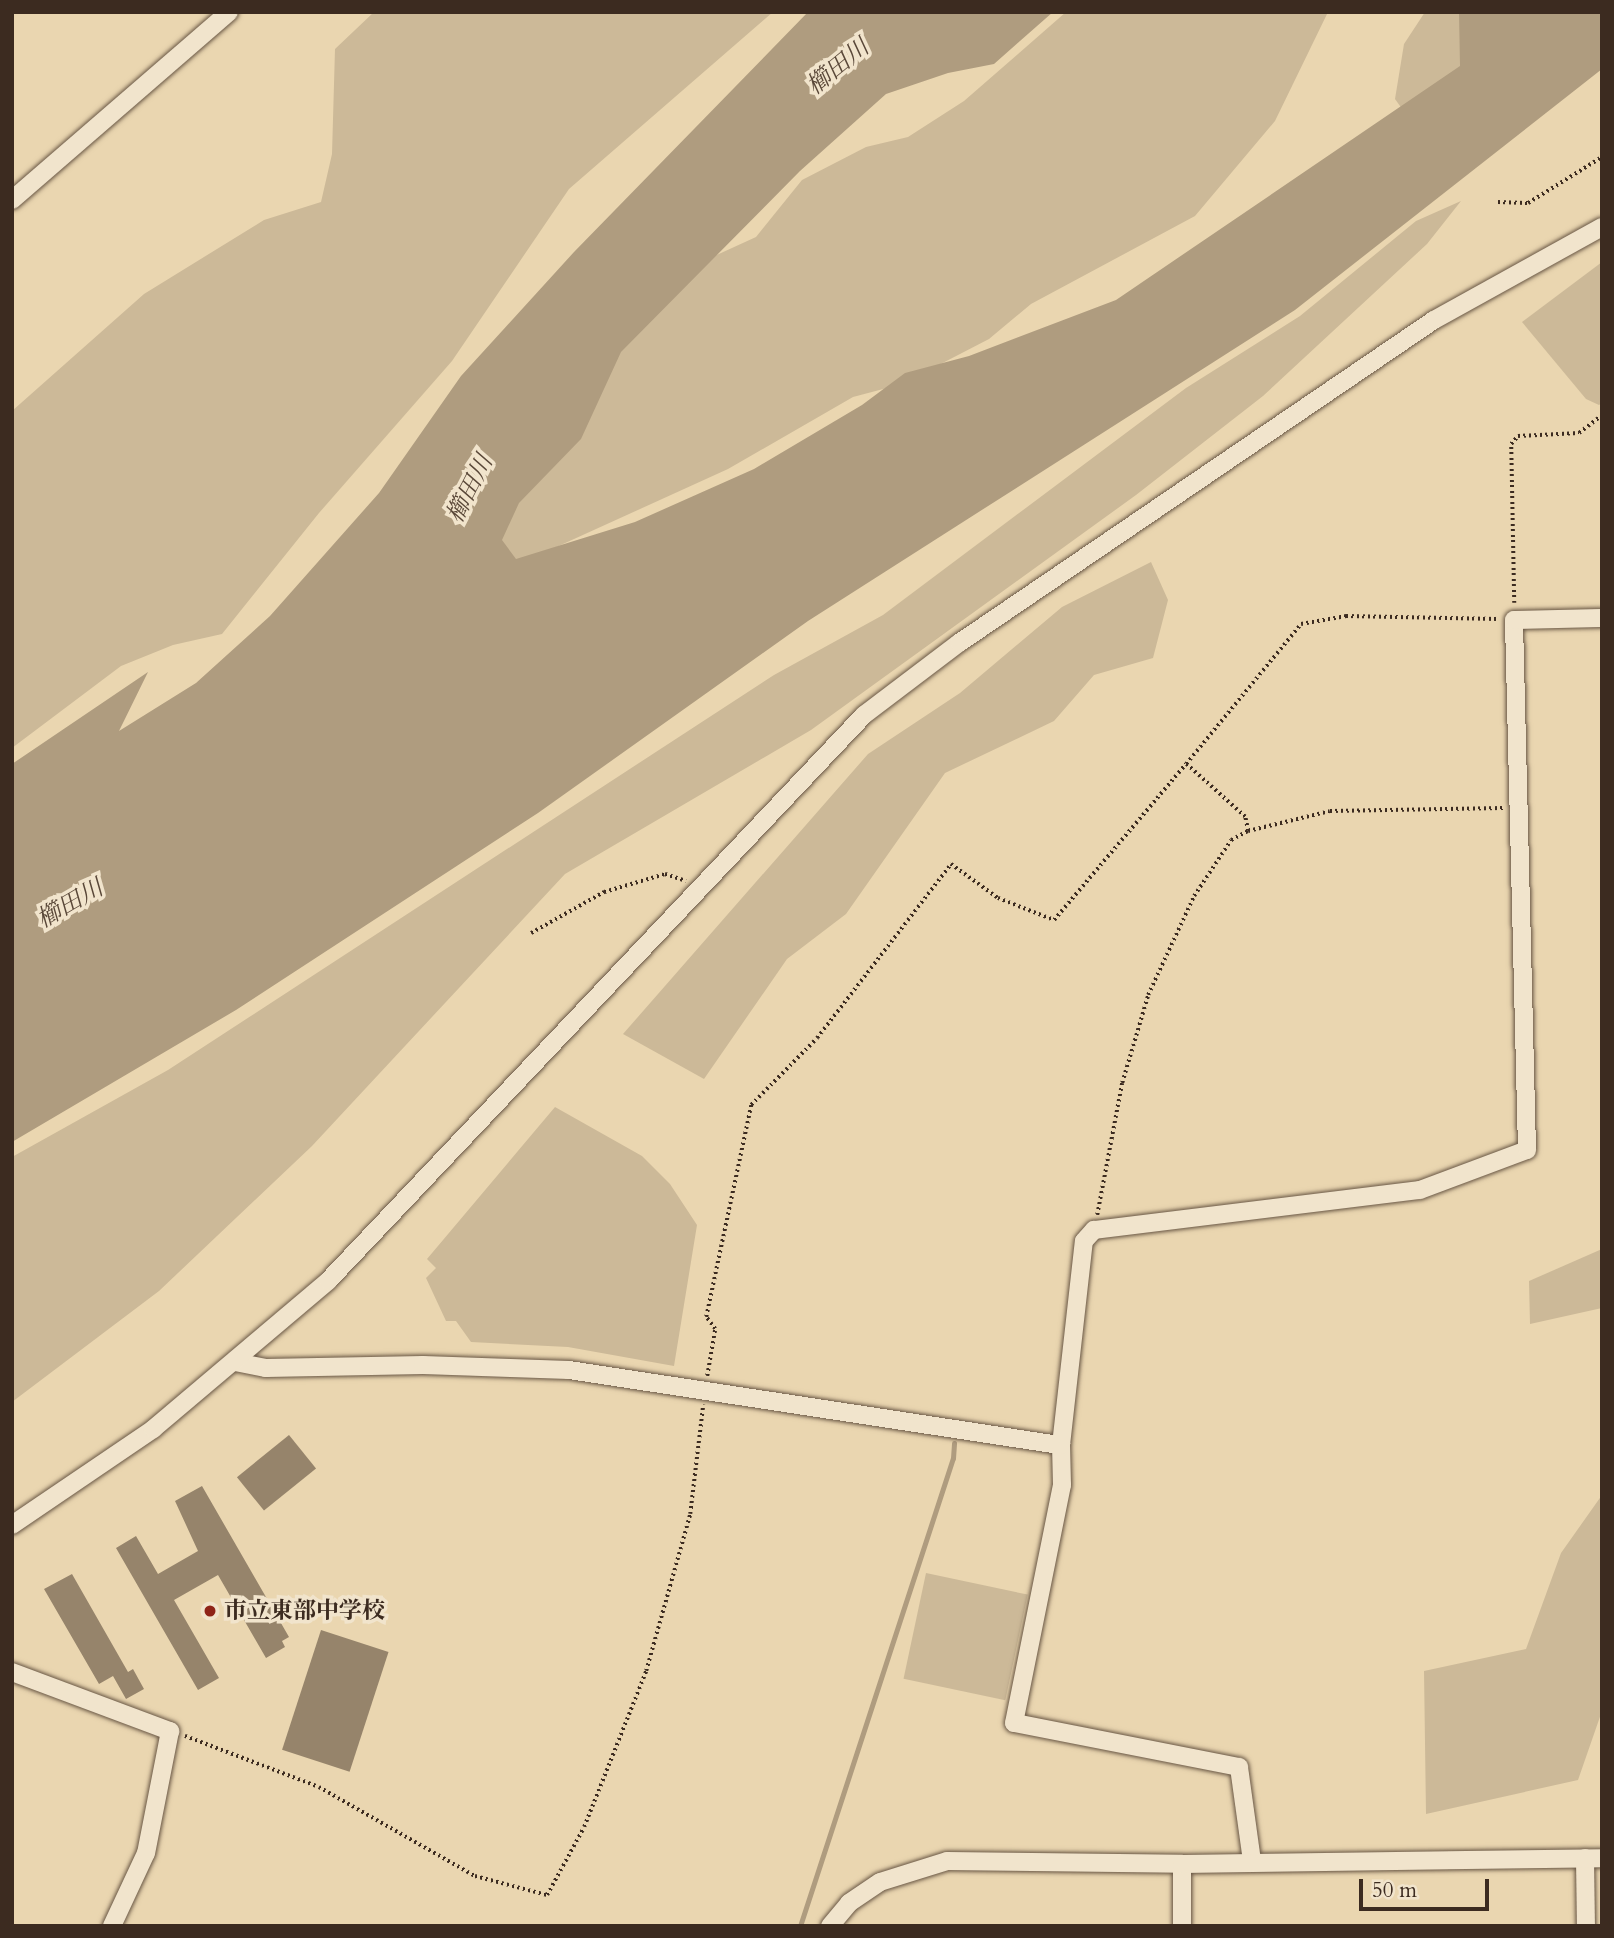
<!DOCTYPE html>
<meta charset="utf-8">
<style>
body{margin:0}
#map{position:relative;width:1614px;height:1938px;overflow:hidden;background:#ead6b0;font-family:Cardo,"Noto Serif JP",serif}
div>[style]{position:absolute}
.green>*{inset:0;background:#ccb998;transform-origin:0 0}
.water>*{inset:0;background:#af9c7f}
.stream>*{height:5px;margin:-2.5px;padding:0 2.5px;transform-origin:2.5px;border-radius:2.5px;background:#af9c7f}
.building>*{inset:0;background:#96846b;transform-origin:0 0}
.path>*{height:3.5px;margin-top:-1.75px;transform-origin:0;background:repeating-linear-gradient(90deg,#3c2b20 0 2px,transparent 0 5.5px)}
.roads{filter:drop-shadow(0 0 2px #685644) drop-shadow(0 0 2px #685644)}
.minor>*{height:18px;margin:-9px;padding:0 9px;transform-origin:9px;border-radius:9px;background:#f1e4cc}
.dots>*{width:19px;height:19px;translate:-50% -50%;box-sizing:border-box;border:4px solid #f1e4cc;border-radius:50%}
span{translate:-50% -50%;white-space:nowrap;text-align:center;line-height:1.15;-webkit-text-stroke:7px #f1e4cc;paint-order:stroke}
.poi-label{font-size:23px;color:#3c2b20;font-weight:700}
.left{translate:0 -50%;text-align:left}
.water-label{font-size:24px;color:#594738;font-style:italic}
.frame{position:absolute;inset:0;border:14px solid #3c2b20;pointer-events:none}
.scale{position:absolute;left:1359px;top:1879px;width:130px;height:32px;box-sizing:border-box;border:4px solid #3c2b20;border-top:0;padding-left:9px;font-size:21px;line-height:24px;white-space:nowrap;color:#3c2b20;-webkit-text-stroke:5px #f1e4cc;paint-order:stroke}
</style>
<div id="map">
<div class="green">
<div style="clip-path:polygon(374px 12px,773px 12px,569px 189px,452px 361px,319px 513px,222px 634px,173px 645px,121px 666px,12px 748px,12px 411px,144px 294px,264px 220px,321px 202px,332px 154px,335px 49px)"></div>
<div style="clip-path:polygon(1066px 12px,1328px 12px,1275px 121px,1195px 216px,1031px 304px,989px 339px,902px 384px,853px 397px,728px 469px,495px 575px,481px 493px,697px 264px,756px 237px,802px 180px,866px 147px,908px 137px,964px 101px)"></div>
<div style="clip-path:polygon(1425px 12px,1530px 12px,1405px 113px,1395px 99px,1404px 44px)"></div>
<div style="clip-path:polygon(1461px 201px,1427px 244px,1263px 396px,1136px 495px,811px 730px,565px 874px,312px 1146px,159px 1291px,12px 1402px,12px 1157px,168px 1070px,774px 675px,883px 615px,1186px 388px,1300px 316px,1416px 221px)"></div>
<div style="clip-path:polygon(1602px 262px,1602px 403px,1599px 405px,1586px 399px,1522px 322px)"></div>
<div style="clip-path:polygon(1151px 562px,1168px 600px,1153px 658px,1094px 675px,1054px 721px,945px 773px,846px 914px,787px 959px,704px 1079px,623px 1034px,868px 754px,960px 693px,1062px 607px)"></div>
<div style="clip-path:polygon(555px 1107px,642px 1156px,670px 1184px,697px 1225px,674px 1366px,568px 1347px,471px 1342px,456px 1321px,446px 1321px,426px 1278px,436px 1268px,427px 1259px)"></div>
<div style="clip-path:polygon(1602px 1249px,1602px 1308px,1530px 1324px,1529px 1281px)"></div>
<div style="clip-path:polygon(1602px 1495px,1602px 1711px,1578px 1780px,1426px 1814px,1424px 1671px,1526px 1649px,1561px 1553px)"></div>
<div style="left:926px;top:1573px;width:104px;height:108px;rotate:12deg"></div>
</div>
<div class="water">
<div style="clip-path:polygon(808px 12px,1053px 12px,994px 64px,948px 73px,886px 94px,800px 171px,621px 352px,581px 439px,519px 503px,502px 540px,516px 559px,635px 522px,754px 469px,862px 405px,905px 373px,969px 356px,1116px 300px,1460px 66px,1459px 12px,1602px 12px,1602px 69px,1295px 310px,808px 621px,538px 813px,236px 1010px,12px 1142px,12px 764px,148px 672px,119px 731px,196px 683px,270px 616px,379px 493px,461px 376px,574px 252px)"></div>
</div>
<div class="stream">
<div style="left:800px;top:1926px;width:492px;rotate:-71.9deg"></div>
<div style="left:953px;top:1458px;width:15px;rotate:-86deg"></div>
</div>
<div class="building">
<div style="left:289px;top:1435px;width:43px;height:67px;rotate:51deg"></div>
<div style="clip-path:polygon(202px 1486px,289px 1637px,282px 1641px,285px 1647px,266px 1658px,218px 1575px,174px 1600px,219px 1678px,198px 1690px,116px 1548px,136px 1536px,158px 1574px,198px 1551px,175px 1501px)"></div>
<div style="clip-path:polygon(72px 1574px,128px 1672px,133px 1669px,144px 1689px,126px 1699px,113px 1676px,99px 1684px,44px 1589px)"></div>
<div style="left:321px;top:1630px;width:71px;height:126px;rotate:18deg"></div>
</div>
<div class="path">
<div style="left:1498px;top:202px;width:30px;rotate:2deg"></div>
<div style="left:1528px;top:203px;width:87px;rotate:-31.9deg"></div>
<div style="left:1514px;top:603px;width:159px;rotate:-91.1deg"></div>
<div style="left:1511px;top:444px;width:11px;rotate:-49deg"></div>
<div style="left:1518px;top:436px;width:61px;rotate:-2.8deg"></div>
<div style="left:1579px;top:433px;width:29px;rotate:-38deg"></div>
<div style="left:1248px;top:831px;width:14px;rotate:-102deg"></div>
<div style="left:1245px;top:817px;width:79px;rotate:-138.1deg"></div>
<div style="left:1186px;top:764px;width:181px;rotate:-50.6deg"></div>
<div style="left:1301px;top:624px;width:46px;rotate:-10.1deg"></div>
<div style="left:1346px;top:616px;width:152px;rotate:1.1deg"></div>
<div style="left:531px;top:933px;width:84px;rotate:-29.3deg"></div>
<div style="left:604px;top:892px;width:64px;rotate:-16.4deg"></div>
<div style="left:665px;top:874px;width:22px;rotate:18deg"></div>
<div style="left:1097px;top:1215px;width:134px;rotate:-79.3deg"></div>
<div style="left:1122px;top:1083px;width:92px;rotate:-73.5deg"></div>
<div style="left:1148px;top:995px;width:109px;rotate:-65.1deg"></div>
<div style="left:1194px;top:896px;width:67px;rotate:-56.5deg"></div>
<div style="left:1231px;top:840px;width:19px;rotate:-28deg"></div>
<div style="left:1248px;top:831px;width:84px;rotate:-13.7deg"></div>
<div style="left:1330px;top:811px;width:173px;rotate:-1deg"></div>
<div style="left:707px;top:1376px;width:48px;rotate:-80.3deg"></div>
<div style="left:715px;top:1329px;width:15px;rotate:-127deg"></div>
<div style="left:706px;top:1317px;width:217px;rotate:-78deg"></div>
<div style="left:751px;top:1105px;width:94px;rotate:-45.4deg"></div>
<div style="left:817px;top:1038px;width:220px;rotate:-52.4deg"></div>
<div style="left:951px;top:864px;width:58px;rotate:35.9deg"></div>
<div style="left:998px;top:898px;width:60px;rotate:21.4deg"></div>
<div style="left:1054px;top:920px;width:204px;rotate:-49.8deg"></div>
<div style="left:185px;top:1736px;width:143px;rotate:20.8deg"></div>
<div style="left:319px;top:1787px;width:180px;rotate:29.7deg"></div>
<div style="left:475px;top:1876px;width:74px;rotate:14.8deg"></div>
<div style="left:547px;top:1895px;width:77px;rotate:-61.4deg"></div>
<div style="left:584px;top:1827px;width:168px;rotate:-68.3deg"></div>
<div style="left:646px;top:1671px;width:163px;rotate:-74.3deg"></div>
<div style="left:690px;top:1514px;width:110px;rotate:-83.2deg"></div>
</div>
<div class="roads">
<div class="minor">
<div style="left:12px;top:200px;width:287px;rotate:-40.9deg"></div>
<div style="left:235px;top:1362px;width:32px;rotate:11deg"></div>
<div style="left:266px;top:1368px;width:157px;rotate:-1.1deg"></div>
<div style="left:423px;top:1365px;width:146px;rotate:2deg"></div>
<div style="left:569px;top:1370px;width:498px;rotate:8.7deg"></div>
<div style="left:12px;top:1525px;width:171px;rotate:-34.2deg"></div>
<div style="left:153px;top:1429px;width:229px;rotate:-40.2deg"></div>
<div style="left:328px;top:1281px;width:780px;rotate:-46.56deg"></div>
<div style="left:864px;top:715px;width:119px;rotate:-37.2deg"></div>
<div style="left:959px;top:643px;width:574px;rotate:-34.22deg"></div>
<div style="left:1434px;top:320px;width:192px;rotate:-29deg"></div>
<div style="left:12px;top:1672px;width:169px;rotate:20.5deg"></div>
<div style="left:170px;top:1731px;width:124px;rotate:101.1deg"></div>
<div style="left:146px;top:1853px;width:81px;rotate:115deg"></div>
<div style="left:1585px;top:1858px;width:68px;rotate:89.2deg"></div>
<div style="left:1252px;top:1861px;width:95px;rotate:-97.9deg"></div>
<div style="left:1239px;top:1767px;width:229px;rotate:-168.9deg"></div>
<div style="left:1014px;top:1723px;width:243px;rotate:-78.6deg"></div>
<div style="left:1062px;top:1485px;width:40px;rotate:-91.4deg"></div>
<div style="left:1061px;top:1445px;width:205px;rotate:-83.6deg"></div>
<div style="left:1084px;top:1241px;width:15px;rotate:-48deg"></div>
<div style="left:1094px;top:1230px;width:328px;rotate:-7deg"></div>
<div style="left:1420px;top:1190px;width:114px;rotate:-20.5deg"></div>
<div style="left:1527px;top:1150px;width:530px;rotate:-91.41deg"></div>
<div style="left:1514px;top:620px;width:88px;rotate:-1.3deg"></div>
<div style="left:1182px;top:1864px;width:62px;rotate:90deg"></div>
<div style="left:830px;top:1926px;width:30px;rotate:-50deg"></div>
<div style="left:849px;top:1903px;width:37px;rotate:-34deg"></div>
<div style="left:880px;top:1882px;width:70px;rotate:-17.4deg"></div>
<div style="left:947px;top:1861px;width:235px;rotate:0.7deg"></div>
<div style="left:1182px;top:1864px;width:420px;rotate:-0.8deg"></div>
</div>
</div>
<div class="dots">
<div style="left:210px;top:1611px;background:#8f2418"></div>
</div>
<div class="poi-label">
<span class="left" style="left:224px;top:1611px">市立東部中学校</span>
</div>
<div class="water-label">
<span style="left:838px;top:67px;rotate:-39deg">櫛田川</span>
<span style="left:470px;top:489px;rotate:-63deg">櫛田川</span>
<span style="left:70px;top:904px;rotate:-30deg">櫛田川</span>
</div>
<div class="frame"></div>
<div class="scale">50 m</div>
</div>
